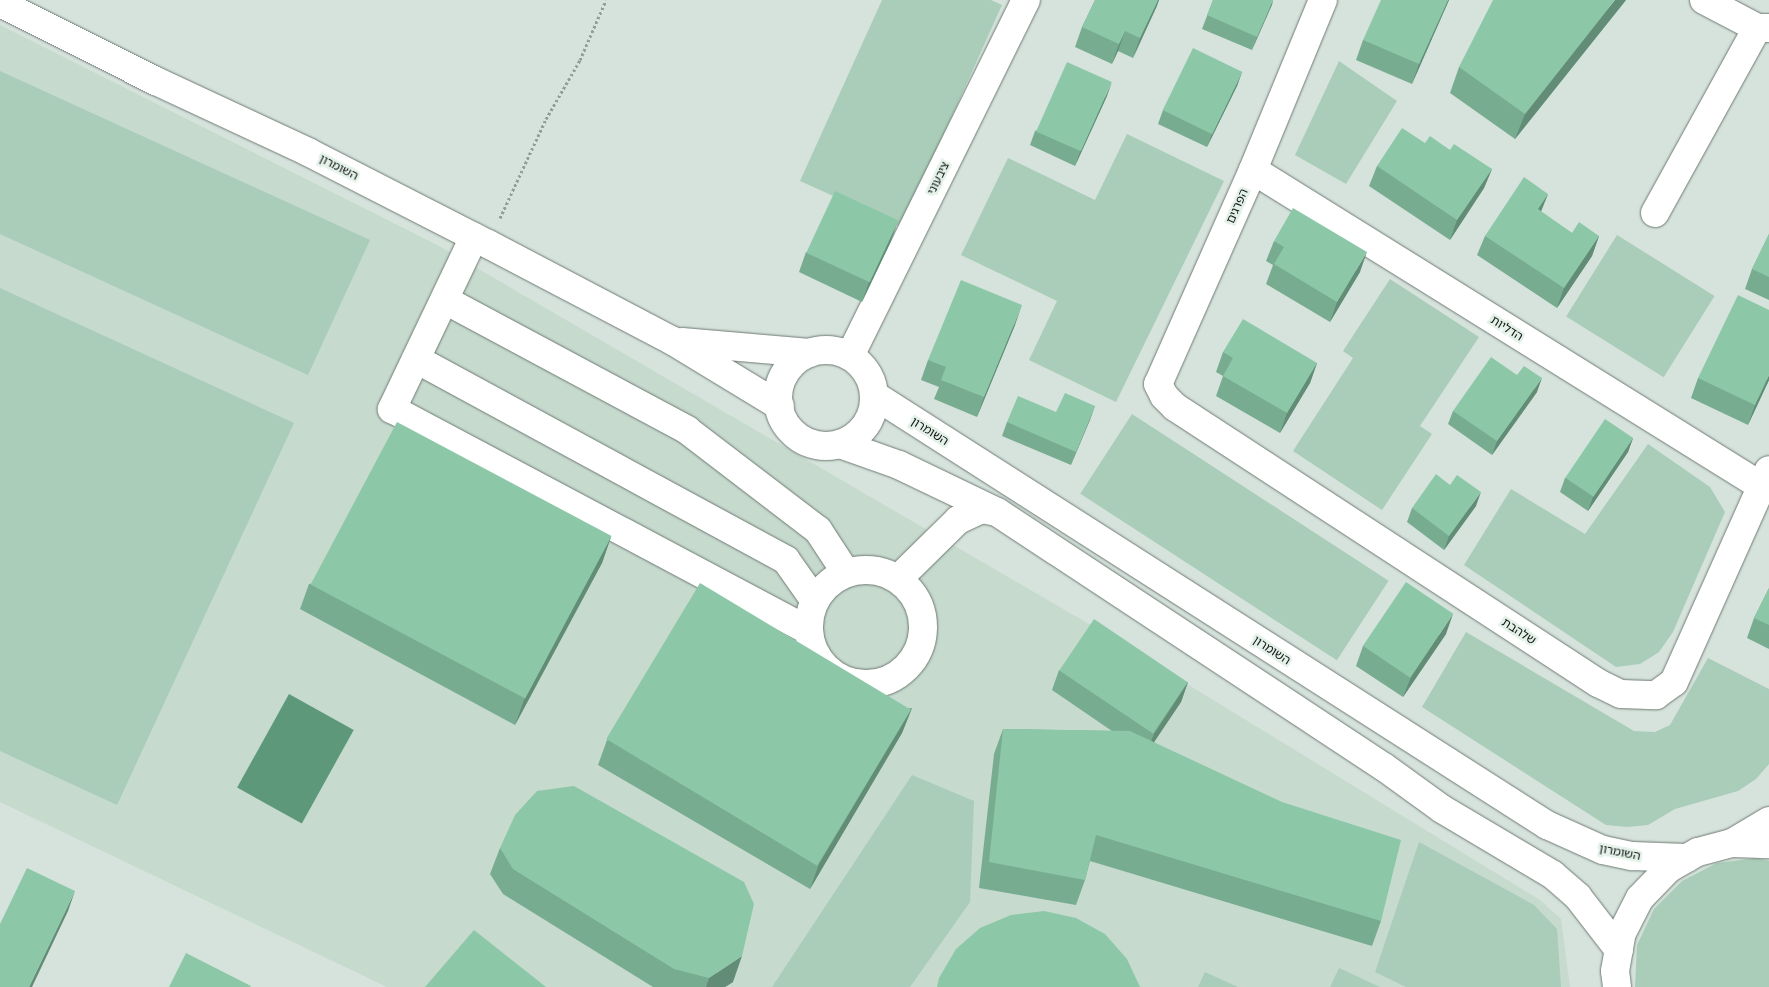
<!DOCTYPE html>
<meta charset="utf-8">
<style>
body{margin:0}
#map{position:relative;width:1769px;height:987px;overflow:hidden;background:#d6e3dc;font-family:Montserrat,"Noto Sans Hebrew",sans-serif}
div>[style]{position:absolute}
.built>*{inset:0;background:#c6dace}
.green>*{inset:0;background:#a9cdb8;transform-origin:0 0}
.water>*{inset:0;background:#5d987a;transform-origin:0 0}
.path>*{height:3px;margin-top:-1.5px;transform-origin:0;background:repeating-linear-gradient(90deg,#939d98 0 2.5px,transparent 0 5px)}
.roads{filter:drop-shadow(0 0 1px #6e7a73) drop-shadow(0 0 1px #6e7a73)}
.minor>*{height:28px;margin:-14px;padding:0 14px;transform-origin:14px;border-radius:14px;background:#fff}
.minor>.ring{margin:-14px;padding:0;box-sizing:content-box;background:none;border:28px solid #fff;border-radius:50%}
.wall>*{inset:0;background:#78ac90}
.shaded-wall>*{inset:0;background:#628c76}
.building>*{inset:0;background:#8cc8a8;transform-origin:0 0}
span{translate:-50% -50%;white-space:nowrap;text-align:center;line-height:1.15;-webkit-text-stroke:5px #e3f1e9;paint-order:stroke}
.street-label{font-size:12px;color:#131715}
</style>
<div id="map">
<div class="built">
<div style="clip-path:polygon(0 25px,439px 246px,1089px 624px,1540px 900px,1561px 919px,1570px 987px,387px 987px,0 802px)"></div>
</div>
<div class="green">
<div style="clip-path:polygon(882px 0,991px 0,1002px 5px,902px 227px,800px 181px)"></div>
<div style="clip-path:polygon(1339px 61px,1397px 101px,1346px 184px,1295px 155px)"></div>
<div style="clip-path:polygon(0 71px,370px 240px,308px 375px,0 234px)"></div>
<div style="clip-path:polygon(1127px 134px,1224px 181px,1116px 402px,1029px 360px,1057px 301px,961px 255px,1008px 158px,1095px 200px)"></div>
<div style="left:1617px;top:235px;width:115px;height:96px;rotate:32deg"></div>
<div style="clip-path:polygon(1390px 279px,1479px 337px,1420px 426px,1432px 434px,1382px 510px,1293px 451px,1353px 358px,1343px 351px)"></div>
<div style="clip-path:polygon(0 288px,294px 423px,117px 805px,0 751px)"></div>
<div style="left:1132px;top:414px;width:306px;height:95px;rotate:33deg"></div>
<div style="clip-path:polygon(1648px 444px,1710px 487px,1725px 512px,1673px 632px,1659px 652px,1640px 664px,1616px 667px,1464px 565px,1511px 489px,1585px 534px)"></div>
<div style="clip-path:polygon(1466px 632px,1634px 731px,1655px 732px,1670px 725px,1708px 658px,1769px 689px,1769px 764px,1756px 779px,1738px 791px,1675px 809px,1648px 825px,1627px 827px,1606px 825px,1422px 707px)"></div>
<div style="clip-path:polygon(912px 775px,974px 801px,970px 902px,910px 987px,772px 987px)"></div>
<div style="clip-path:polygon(1419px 842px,1534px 905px,1557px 929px,1561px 987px,1406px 987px,1375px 972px)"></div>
<div style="clip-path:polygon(1757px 858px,1769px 861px,1769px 987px,1635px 987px,1637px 945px,1654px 909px,1682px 881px,1717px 863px)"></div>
<div style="clip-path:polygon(1339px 968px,1380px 987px,1330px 987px)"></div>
<div style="clip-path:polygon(1205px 972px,1238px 987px,1198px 987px)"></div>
</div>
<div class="water">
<div style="left:289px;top:694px;width:74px;height:107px;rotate:29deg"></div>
</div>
<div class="path">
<div style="left:500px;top:218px;width:109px;rotate:-65.1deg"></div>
<div style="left:546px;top:119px;width:68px;rotate:-60deg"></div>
<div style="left:580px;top:60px;width:65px;rotate:-66.6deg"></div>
</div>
<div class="roads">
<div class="minor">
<div style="left:1323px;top:0;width:184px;rotate:112.4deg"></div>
<div style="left:1253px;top:170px;width:234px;rotate:113.9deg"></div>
<div style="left:1158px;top:384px;width:13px;rotate:63deg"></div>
<div style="left:1164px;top:396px;width:16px;rotate:45deg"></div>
<div style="left:1175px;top:407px;width:505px;rotate:33.12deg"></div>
<div style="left:1598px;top:683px;width:25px;rotate:26deg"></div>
<div style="left:1621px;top:694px;width:35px;rotate:2deg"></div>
<div style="left:1656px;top:695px;width:22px;rotate:-36deg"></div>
<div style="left:1674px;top:682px;width:232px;rotate:-65.9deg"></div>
<div style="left:1704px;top:0;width:60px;rotate:27.8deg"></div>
<div style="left:1757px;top:28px;width:12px"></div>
<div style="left:0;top:3px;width:174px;rotate:26.6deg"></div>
<div style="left:156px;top:81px;width:168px;rotate:25deg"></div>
<div style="left:308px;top:152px;width:202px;rotate:27.1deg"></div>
<div style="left:488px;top:244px;width:209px;rotate:27.7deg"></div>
<div style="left:673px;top:341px;width:125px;rotate:31.3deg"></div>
<div style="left:1253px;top:170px;width:598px;rotate:31.88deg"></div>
<div style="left:1655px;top:213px;width:211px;rotate:-61.1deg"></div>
<div style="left:474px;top:237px;width:191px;rotate:115.5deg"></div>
<div style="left:392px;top:409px;width:472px;rotate:28deg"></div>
<div style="left:445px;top:300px;width:275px;rotate:28.2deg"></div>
<div style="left:687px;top:430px;width:165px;rotate:37.4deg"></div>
<div style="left:818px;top:530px;width:51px;rotate:56.9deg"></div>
<div style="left:682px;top:342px;width:128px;rotate:4.9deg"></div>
<div class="ring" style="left:778px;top:350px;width:68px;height:68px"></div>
<div style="left:850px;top:356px;width:397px;rotate:-63.7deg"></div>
<div style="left:416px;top:359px;width:421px;rotate:28.5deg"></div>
<div style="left:786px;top:560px;width:50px;rotate:54.7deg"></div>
<div style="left:874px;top:395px;width:799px;rotate:32.58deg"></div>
<div style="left:1547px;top:825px;width:61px;rotate:24.1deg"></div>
<div style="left:1603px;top:850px;width:30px;rotate:12deg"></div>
<div style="left:1632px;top:856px;width:55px;rotate:2.1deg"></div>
<div style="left:840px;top:444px;width:63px;rotate:19.6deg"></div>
<div style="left:899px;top:465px;width:109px;rotate:25.6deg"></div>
<div style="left:997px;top:512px;width:463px;rotate:33.4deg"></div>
<div style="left:1384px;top:767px;width:72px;rotate:35.9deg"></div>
<div style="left:1442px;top:809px;width:129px;rotate:30.7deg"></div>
<div style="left:1553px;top:875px;width:33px;rotate:41deg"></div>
<div style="left:1578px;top:897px;width:67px;rotate:52.3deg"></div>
<div class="ring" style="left:809px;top:570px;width:86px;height:86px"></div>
<div style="left:898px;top:579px;width:84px;rotate:-44.5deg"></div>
<div style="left:958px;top:520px;width:26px;rotate:-25deg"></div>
<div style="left:982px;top:509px;width:14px;rotate:12deg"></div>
<div style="left:1732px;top:843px;width:43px;rotate:-30.7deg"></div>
<div style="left:1617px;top:987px;width:16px;rotate:-97deg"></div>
<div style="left:1615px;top:971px;width:39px;rotate:-80deg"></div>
<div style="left:1622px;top:933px;width:39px;rotate:-63deg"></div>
<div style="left:1640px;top:898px;width:40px;rotate:-46deg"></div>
<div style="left:1668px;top:869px;width:34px;rotate:-30deg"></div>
<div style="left:1698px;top:852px;width:35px;rotate:-15deg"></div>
<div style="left:1732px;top:843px;width:37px;rotate:2deg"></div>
</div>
</div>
<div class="wall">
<div style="clip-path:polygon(1095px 0,1159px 0,1133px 58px,1118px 51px,1112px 64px,1075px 47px,1082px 27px)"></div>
<div style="clip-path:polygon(1213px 0,1273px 0,1252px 50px,1202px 29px)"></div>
<div style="clip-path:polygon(1449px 0,1412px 84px,1356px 60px,1363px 40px)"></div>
<div style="clip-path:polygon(1626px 0,1515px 139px,1450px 93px,1459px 67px)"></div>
<div style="clip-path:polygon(1242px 72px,1237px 86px,1207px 147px,1158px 124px,1163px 110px)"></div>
<div style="clip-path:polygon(1107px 96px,1075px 166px,1030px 145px,1035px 131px)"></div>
<div style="clip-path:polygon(1425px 143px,1450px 150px,1492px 169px,1484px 188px,1450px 240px,1369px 186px,1377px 166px)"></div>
<div style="clip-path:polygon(1548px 194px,1541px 212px,1572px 233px,1599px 236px,1592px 256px,1557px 308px,1477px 255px,1485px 236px)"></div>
<div style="clip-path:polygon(1769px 234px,1769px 300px,1745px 289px,1752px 269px)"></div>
<div style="clip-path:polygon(891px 241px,862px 302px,799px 272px,806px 252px)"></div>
<div style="clip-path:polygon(1274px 241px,1360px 272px,1330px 322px,1266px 284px,1273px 265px,1266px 261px)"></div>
<div style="clip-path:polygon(1015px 325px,977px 417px,934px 399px,939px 387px,921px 380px,928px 360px)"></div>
<div style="clip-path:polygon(1223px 352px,1317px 363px,1310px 383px,1280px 433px,1216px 396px,1223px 376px,1216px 372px)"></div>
<div style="clip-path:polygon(1517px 375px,1537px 392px,1492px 455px,1448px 424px,1453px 411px)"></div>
<div style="clip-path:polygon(1698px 378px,1769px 380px,1748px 425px,1691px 398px)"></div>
<div style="clip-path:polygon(1095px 406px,1071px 465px,1002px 436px,1007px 422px)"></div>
<div style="clip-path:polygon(1633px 438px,1628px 452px,1588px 511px,1560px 492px,1565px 478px)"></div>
<div style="clip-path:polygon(1476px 506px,1444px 550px,1407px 522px,1412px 508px)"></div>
<div style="clip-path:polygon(611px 537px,602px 563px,515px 725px,300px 609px,309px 584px)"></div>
<div style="clip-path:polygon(1769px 588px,1769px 649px,1747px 638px,1754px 618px)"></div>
<div style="clip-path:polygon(1446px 634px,1403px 697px,1356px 666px,1363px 646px)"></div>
<div style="clip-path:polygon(1059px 670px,1188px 682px,1181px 702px,1154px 742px,1381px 921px,1372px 946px,1090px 861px,1085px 880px,1076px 905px,979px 888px,994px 754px,1003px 729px,1112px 731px,1052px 690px)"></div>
<div style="clip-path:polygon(912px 708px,902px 733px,810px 889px,598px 765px,607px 740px)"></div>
<div style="clip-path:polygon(500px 848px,733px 982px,725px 987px,653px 987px,503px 894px,490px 874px)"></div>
</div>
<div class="shaded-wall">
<div style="clip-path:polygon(1158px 0,1159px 0,1157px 6px,1133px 58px,1140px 38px)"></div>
<div style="clip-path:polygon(1273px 0,1272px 5px,1252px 50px,1257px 37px)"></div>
<div style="clip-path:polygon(1448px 0,1449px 0,1412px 84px,1419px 64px)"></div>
<div style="clip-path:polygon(1615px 0,1626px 0,1515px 139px,1525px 114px)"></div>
<div style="clip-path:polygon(1125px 31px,1118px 51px,1112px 64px,1119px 44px)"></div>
<div style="clip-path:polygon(1242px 72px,1237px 86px,1207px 147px,1212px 134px)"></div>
<div style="clip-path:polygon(1112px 82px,1107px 96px,1075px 166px,1080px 152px)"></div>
<div style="clip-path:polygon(1492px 169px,1484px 188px,1450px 240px,1457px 220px)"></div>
<div style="clip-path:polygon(1548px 194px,1540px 213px,1538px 209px)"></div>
<div style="clip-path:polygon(898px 221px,891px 241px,862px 302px,869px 282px)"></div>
<div style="clip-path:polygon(1599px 236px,1592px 256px,1557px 308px,1564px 288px)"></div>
<div style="clip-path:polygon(1367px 252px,1360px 272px,1330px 322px,1337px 302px)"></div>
<div style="clip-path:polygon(1022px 305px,1015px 325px,977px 417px,984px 397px)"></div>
<div style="clip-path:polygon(1317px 363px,1310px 383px,1280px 433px,1287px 413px)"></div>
<div style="clip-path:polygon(1769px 375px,1769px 380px,1748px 425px,1755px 405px)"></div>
<div style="clip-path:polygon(1542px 378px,1537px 392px,1492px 455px,1497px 441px)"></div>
<div style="clip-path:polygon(1095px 406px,1090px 420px,1071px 465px,1076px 452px)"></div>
<div style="clip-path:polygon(1633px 438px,1628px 452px,1588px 511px,1593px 497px)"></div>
<div style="clip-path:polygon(1481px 492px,1476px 506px,1444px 550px,1449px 536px)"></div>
<div style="clip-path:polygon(611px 537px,602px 563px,515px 725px,524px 700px)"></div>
<div style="clip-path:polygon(1453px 614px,1446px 634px,1403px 697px,1411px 677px)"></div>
<div style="clip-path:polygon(1188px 682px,1181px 702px,1146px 754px,1154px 734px)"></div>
<div style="clip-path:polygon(912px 708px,902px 733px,810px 889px,819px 864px)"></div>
<div style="clip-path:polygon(75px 891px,68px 911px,32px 987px,29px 987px)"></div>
<div style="clip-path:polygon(742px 956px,733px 982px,725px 987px,706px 987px,709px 978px)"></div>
</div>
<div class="building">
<div style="clip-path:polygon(1095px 0,1158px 0,1140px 38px,1125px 31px,1119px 44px,1082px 27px)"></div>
<div style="clip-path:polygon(1213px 0,1273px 0,1257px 37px,1207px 15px)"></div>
<div style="clip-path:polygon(1381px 0,1448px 0,1419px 64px,1363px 40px)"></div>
<div style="clip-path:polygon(1493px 0,1615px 0,1525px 114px,1459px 67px)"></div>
<div style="left:1193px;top:48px;width:55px;height:69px;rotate:26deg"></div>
<div style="left:1067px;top:62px;width:49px;height:76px;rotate:24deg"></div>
<div style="clip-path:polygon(1402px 128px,1425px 143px,1430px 136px,1450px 150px,1454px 144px,1492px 169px,1457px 220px,1377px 166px)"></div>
<div style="clip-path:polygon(1524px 177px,1548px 194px,1538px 209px,1572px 233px,1579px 222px,1599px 236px,1564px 288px,1485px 236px)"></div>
<div style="left:835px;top:191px;width:70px;height:68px;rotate:25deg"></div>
<div style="clip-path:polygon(1293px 208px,1367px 252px,1337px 302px,1274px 264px,1284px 247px,1274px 241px)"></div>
<div style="clip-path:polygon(1769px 234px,1769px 277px,1752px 269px)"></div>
<div style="clip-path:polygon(961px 280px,1022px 305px,984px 397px,941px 380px,946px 367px,928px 360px)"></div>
<div style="clip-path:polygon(1738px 295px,1769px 310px,1769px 375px,1755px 405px,1698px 378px)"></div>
<div style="clip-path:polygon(1243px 319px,1317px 363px,1287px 413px,1223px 376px,1233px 358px,1223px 352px)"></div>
<div style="clip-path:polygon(1491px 357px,1517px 375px,1524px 366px,1542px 378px,1497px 441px,1453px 411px)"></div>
<div style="clip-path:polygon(1065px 393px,1095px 406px,1076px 452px,1007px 422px,1018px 396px,1056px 412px)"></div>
<div style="left:1605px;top:419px;width:34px;height:71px;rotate:34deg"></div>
<div style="left:397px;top:422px;width:243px;height:184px;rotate:28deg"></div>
<div style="clip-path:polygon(1436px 474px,1450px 485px,1457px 475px,1481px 492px,1449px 536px,1412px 508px)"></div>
<div style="left:1406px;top:582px;width:57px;height:77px;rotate:34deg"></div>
<div style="left:700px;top:583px;width:246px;height:182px;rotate:31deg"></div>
<div style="clip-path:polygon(1769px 588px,1769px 625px,1754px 618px)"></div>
<div style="left:1094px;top:619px;width:113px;height:62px;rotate:34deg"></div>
<div style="clip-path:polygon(1003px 729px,1130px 731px,1282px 802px,1401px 840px,1381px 921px,1096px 835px,1085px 880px,989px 862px)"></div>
<div style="clip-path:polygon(574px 786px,744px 882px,754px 904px,742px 956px,709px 978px,674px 969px,513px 869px,500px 848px,515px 815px,537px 791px)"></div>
<div style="clip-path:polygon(27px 868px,75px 891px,29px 987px,0 987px,0 924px)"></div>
<div style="clip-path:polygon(1044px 911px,1076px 918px,1105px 934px,1127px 959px,1140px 987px,937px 987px,939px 978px,956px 949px,980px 928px,1011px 915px)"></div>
<div style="clip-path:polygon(474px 930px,546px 987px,425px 987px)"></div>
<div style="clip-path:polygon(186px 953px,251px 986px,250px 987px,169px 987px)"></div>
</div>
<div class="street-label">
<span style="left:339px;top:167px;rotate:27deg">השומרון</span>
<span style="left:938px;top:178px;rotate:-64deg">ציבעוני</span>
<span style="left:1237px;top:206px;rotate:-66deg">הפרגים</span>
<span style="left:1507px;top:328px;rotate:32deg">הדליות</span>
<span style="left:930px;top:431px;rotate:32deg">השומרון</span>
<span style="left:1519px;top:631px;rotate:33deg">שלהבת</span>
<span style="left:1272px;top:650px;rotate:33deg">השומרון</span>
<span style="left:1620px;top:852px;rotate:11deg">השומרון</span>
</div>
</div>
